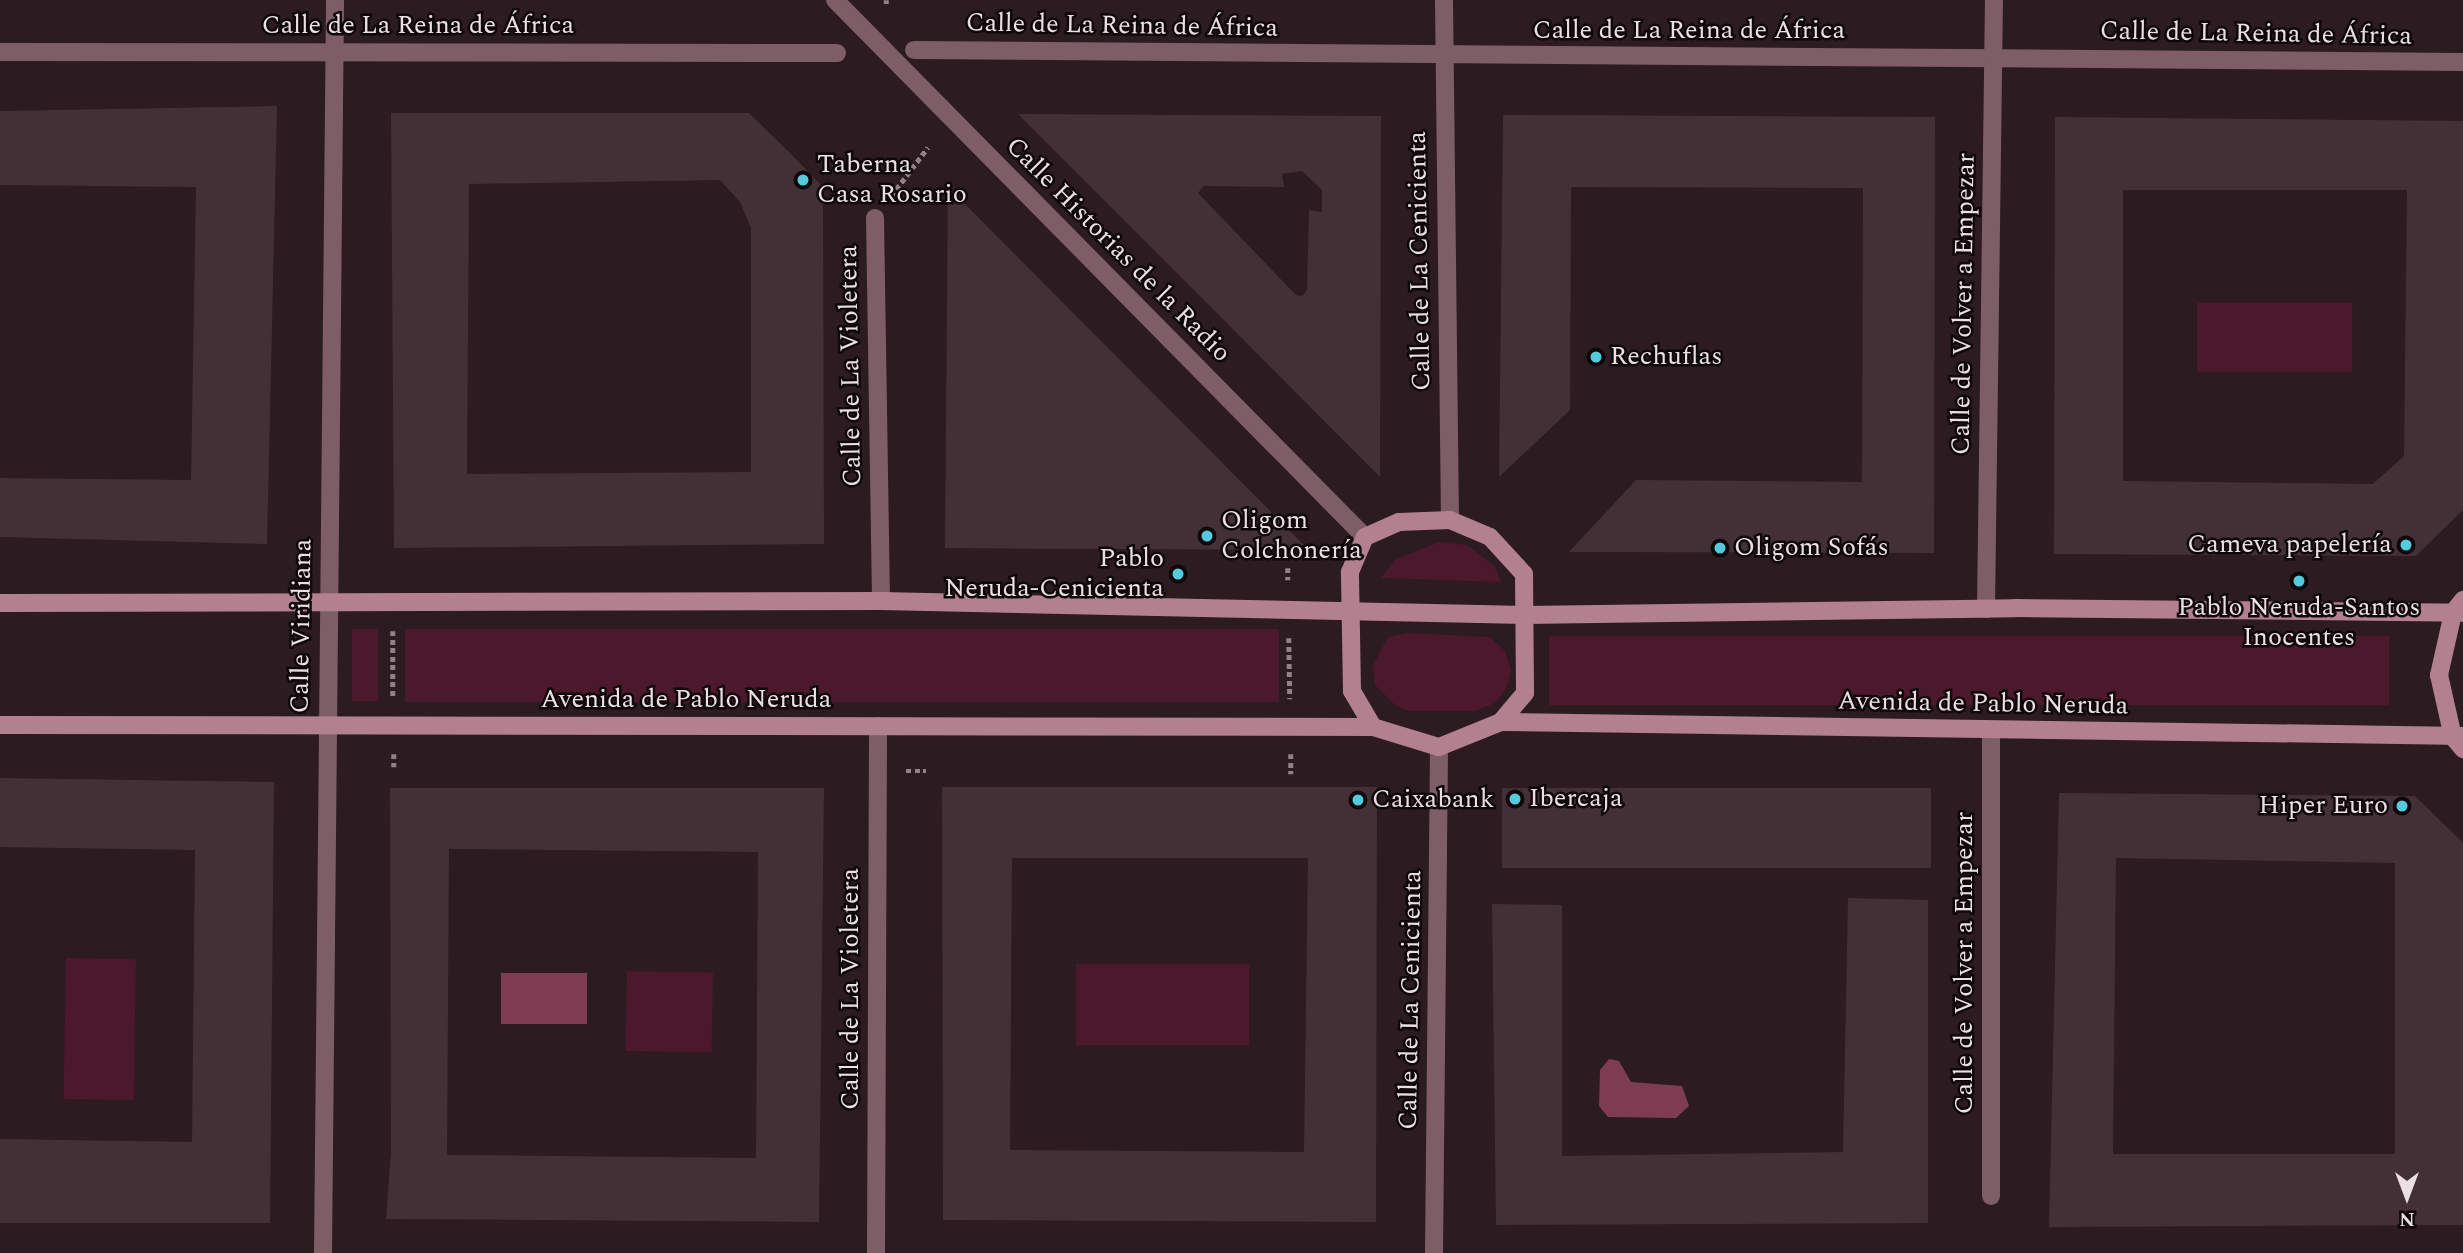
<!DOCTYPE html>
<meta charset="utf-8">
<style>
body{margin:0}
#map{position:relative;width:2463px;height:1253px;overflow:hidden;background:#2c1b20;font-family:Spectral,serif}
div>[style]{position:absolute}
.green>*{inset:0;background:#4c182b;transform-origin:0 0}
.water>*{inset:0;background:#7e3c52;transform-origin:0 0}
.building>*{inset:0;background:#433036;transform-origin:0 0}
.path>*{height:4.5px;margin-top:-2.25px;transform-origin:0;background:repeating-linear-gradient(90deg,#918286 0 5px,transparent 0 8.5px)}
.street>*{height:18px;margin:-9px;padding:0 9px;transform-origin:9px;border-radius:9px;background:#7d5e66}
.secondary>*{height:18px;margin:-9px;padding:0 9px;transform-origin:9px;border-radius:9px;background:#b2808e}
.dots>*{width:19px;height:19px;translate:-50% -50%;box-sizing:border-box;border:4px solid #0f080a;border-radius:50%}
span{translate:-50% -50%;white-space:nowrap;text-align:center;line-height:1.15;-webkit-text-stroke:5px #0f080a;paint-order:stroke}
.street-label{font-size:26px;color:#ebdfe2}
.poi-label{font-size:26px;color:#ebdfe2}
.left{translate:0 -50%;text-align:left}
.right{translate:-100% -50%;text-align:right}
.north{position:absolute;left:2372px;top:1162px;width:70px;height:70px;-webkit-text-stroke:5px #0f080a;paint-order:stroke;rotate:180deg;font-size:19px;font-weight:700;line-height:28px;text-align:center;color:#ebdfe2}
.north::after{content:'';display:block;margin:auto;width:24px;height:32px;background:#ebdfe2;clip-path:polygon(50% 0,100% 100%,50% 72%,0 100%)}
</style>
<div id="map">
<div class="green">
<div style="left:2197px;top:303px;width:155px;height:69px"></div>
<div style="clip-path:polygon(1439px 542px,1467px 545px,1495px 566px,1501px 582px,1381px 578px,1395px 560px)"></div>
<div style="left:352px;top:629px;width:26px;height:72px"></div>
<div style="left:405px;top:629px;width:874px;height:73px"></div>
<div style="clip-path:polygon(1408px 633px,1490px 637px,1505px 651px,1511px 670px,1506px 689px,1495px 703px,1475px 711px,1409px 711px,1396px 706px,1375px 685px,1373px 665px,1388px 637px)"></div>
<div style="left:1549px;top:636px;width:840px;height:69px"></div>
<div style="left:66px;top:958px;width:70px;height:141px;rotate:1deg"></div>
<div style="left:1076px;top:964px;width:173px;height:81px"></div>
<div style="left:627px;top:971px;width:86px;height:80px;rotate:1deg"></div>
</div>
<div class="water">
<div style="left:501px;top:973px;width:86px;height:51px"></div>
<div style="clip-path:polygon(1609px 1059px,1619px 1061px,1631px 1082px,1682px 1086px,1689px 1106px,1676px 1118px,1608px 1117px,1599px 1106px,1600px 1070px)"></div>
</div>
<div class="building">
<div style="clip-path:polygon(277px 106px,267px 544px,0 537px,0 478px,191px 480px,196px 187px,0 185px,0 111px)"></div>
<div style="clip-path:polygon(evenodd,391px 113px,749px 113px,788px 151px,823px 187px,824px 544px,394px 548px,391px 113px,720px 180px,740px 202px,751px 228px,751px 472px,467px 474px,469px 184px,720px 180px)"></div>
<div style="clip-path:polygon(evenodd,1018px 114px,1381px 116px,1380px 477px,1196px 292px,1018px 114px,1302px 171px,1322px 190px,1322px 212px,1309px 210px,1307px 290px,1302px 296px,1296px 295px,1198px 193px,1204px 186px,1284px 187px,1282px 174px,1302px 171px)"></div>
<div style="clip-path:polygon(1503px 115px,1935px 117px,1934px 553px,1569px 552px,1636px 480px,1862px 482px,1863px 188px,1571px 187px,1570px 410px,1499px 477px)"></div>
<div style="clip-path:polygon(evenodd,2055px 117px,2463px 121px,2463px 510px,2416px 556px,2054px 554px,2055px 117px,2123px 190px,2407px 190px,2404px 456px,2373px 484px,2123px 481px,2123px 190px)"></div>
<div style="clip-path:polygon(948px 187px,1309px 550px,945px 548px)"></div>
<div style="clip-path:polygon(0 778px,274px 782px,270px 1223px,0 1223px,0 1139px,192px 1142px,195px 850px,0 847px)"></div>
<div style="clip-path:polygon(evenodd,942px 787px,1377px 787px,1376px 1222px,943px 1220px,942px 787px,1012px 858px,1308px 858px,1304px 1152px,1010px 1150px,1012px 858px)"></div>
<div style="clip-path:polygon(evenodd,390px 788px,824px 788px,819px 1222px,386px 1219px,391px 1152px,390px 788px,449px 849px,758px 852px,756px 1158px,447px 1155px,449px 849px)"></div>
<div style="left:1502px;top:788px;width:429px;height:80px"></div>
<div style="clip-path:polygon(evenodd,2059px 793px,2415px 796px,2463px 843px,2463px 1225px,2049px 1227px,2059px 793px,2116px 858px,2395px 863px,2395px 1154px,2113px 1154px,2116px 858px)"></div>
<div style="clip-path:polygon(1848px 898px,1928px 900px,1928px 1223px,1496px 1225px,1492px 904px,1562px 905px,1562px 1156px,1843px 1152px)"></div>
</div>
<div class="path">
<div style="left:886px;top:4px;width:4px;rotate:-90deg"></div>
<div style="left:891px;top:196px;width:61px;rotate:-52.9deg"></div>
<div style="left:1288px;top:568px;width:12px;rotate:90deg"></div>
<div style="left:393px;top:631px;width:65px;rotate:90deg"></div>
<div style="left:1289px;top:638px;width:61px;rotate:89.1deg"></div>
<div style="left:394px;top:754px;width:13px;rotate:90deg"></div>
<div style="left:1291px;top:754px;width:20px;rotate:90deg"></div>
<div style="left:906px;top:771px;width:20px"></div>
</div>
<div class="street">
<div style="left:835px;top:0;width:754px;rotate:45.38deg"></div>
<div style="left:1444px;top:0;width:520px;rotate:89.34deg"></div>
<div style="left:914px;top:50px;width:1549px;rotate:0.44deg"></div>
<div style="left:0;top:52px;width:837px;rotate:0.07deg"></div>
<div style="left:875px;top:218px;width:383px;rotate:89.1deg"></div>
<div style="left:1986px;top:609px;width:609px;rotate:-89.25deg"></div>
<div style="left:1991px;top:731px;width:465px;rotate:90deg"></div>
<div style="left:323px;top:1253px;width:1253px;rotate:-89.45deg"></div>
<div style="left:876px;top:1253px;width:527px;rotate:-89.78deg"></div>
<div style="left:1434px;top:1253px;width:506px;rotate:-89.43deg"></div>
</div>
<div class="secondary">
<div style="left:2463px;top:600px;width:16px;rotate:128deg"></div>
<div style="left:2453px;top:613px;width:64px;rotate:102.7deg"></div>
<div style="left:2439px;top:675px;width:64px;rotate:77.3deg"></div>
<div style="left:2453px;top:737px;width:16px;rotate:50deg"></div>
<div style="left:0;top:603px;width:881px;rotate:-0.13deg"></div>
<div style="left:881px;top:601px;width:644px;rotate:1.25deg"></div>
<div style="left:1525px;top:615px;width:490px;rotate:-0.8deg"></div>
<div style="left:2015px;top:608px;width:448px;rotate:0.6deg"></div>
<div style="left:0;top:725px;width:1373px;rotate:0.08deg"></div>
<div style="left:1373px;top:727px;width:69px;rotate:16.9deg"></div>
<div style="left:1439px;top:747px;width:67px;rotate:-22deg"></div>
<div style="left:1501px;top:722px;width:962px;rotate:0.83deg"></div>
<div style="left:1373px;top:727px;width:42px;rotate:-120.3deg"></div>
<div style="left:1352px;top:691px;width:119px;rotate:-91deg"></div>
<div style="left:1350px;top:572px;width:38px;rotate:-67deg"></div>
<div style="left:1365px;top:537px;width:37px;rotate:-24deg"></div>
<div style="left:1399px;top:522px;width:51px;rotate:-2.2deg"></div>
<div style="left:1450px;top:520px;width:43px;rotate:23deg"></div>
<div style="left:1490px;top:537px;width:50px;rotate:47.4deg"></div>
<div style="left:1524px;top:574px;width:119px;rotate:89.5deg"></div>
<div style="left:1525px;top:693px;width:38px;rotate:130deg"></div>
</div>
<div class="dots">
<div style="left:803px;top:180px;background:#54cade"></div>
<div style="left:1596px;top:357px;background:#54cade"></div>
<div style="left:1207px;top:536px;background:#54cade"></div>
<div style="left:2406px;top:545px;background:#54cade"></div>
<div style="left:1720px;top:548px;background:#54cade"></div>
<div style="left:1178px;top:574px;background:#54cade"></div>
<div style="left:2299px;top:581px;background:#54cade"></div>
<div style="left:1515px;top:799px;background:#54cade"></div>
<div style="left:1358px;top:800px;background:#54cade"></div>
<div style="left:2402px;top:806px;background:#54cade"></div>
</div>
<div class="street-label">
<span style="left:418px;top:26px">Calle de La Reina de África</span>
<span style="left:1122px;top:26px;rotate:1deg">Calle de La Reina de África</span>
<span style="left:1689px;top:31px">Calle de La Reina de África</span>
<span style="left:2256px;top:34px;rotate:1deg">Calle de La Reina de África</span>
<span style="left:1118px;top:250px;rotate:45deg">Calle Historias de la Radio</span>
<span style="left:1420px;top:261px;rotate:-91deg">Calle de La Cenicienta</span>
<span style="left:1964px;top:304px;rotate:-89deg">Calle de Volver a Empezar</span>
<span style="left:851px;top:366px;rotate:-91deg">Calle de La Violetera</span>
<span style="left:302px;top:626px;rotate:-89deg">Calle Viridiana</span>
<span style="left:686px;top:700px">Avenida de Pablo Neruda</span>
<span style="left:1983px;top:704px;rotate:1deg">Avenida de Pablo Neruda</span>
<span style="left:1965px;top:963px;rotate:-90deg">Calle de Volver a Empezar</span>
<span style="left:851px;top:989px;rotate:-90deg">Calle de La Violetera</span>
<span style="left:1411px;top:1000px;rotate:-89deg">Calle de La Cenicienta</span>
</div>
<div class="poi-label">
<span class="left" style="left:817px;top:180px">Taberna<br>Casa Rosario</span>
<span class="left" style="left:1610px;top:357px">Rechuflas</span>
<span class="left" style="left:1221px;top:536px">Oligom<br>Colchonería</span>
<span class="right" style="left:2392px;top:545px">Cameva papelería</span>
<span class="left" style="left:1734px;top:548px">Oligom Sofás</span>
<span class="right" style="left:1164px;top:574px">Pablo<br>Neruda-Cenicienta</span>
<span style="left:2299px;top:623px">Pablo Neruda-Santos<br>Inocentes</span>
<span class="left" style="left:1529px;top:799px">Ibercaja</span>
<span class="left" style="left:1372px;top:800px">Caixabank</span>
<span class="right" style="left:2388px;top:806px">Hiper Euro</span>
</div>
<div class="north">N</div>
</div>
